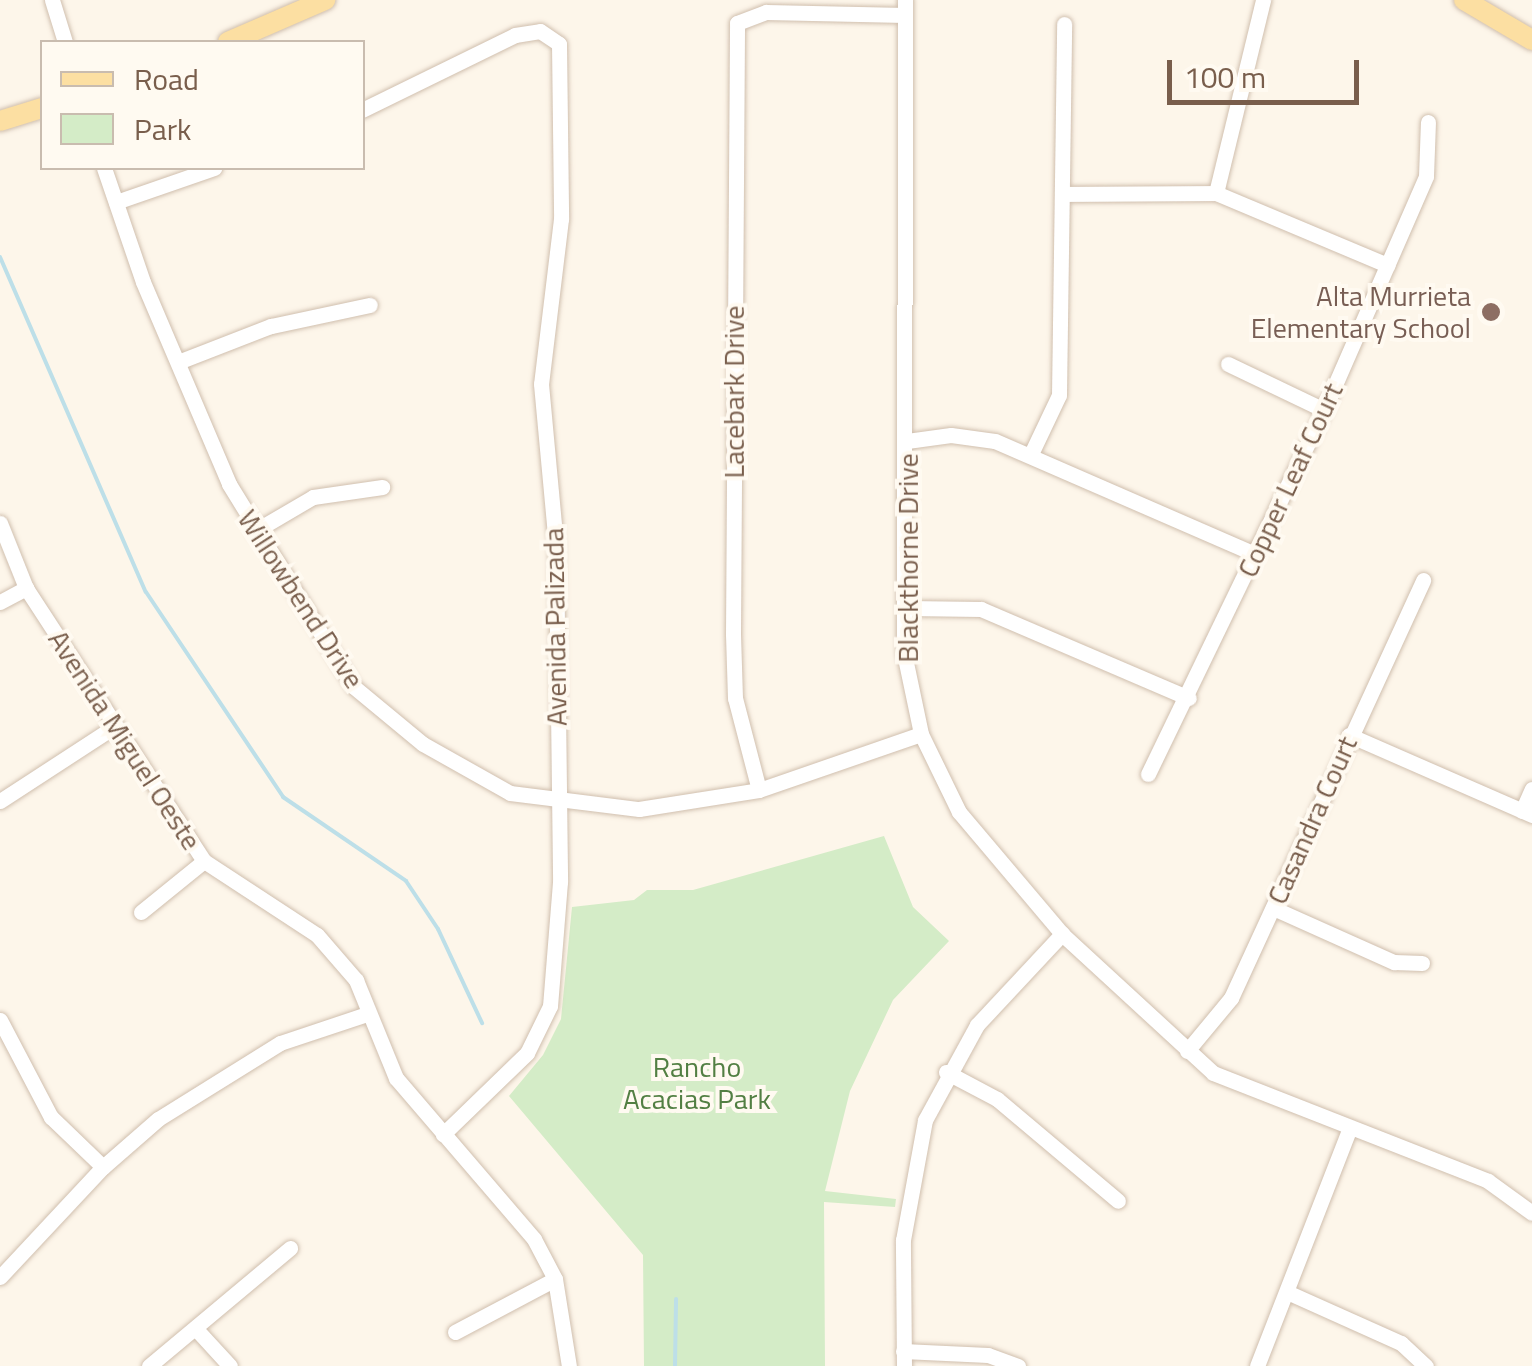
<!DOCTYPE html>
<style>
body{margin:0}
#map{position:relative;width:1532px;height:1366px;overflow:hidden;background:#fdf6ea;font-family:"Titillium Web",sans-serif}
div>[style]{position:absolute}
.green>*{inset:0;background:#d4ecc7}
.stream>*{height:4px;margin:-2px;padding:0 2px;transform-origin:2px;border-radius:2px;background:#bddfe8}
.roads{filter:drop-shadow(0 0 2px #d0bfae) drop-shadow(0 0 2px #d0bfae)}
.minor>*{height:15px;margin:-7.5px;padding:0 7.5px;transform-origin:7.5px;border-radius:7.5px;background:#fff}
.major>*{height:20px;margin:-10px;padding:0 10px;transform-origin:10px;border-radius:10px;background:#fcdfa2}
.dots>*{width:28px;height:28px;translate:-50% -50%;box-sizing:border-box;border:5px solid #fffaf1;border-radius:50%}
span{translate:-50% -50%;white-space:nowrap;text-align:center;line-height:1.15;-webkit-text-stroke:8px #fffaf1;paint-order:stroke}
.education-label{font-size:28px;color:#785e54}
.right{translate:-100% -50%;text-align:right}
.street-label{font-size:28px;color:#795e4c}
.park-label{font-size:28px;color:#527f43}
.legend{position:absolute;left:40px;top:40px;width:325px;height:130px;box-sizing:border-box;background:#fffaf1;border:2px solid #c9bcaf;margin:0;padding:12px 18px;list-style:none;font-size:30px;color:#795e4c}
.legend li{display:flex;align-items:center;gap:20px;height:50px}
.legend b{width:50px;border:2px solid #c9bcaf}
.scale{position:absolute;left:1167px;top:60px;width:192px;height:45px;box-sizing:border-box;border:5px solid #795e4c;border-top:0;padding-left:12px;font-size:30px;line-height:35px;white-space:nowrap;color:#795e4c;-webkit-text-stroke:8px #fffaf1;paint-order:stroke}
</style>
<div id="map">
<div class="green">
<div style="clip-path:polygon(884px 836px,913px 907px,949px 941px,893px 1000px,850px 1091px,825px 1191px,896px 1199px,895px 1207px,824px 1202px,825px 1366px,644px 1366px,643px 1255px,509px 1096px,543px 1055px,561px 1019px,572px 907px,634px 900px,647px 890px,693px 890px)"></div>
</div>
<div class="stream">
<div style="left:0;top:257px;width:365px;rotate:66.5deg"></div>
<div style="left:146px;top:592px;width:247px;rotate:56.2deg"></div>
<div style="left:283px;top:797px;width:149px;rotate:34.3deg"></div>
<div style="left:406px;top:881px;width:58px;rotate:56.3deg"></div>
<div style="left:438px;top:929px;width:104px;rotate:64.9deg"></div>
<div style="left:675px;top:1366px;width:67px;rotate:-89.1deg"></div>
</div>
<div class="roads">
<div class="minor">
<div style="left:52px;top:0;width:44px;rotate:72.8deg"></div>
<div style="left:905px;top:0;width:653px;rotate:90.09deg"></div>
<div style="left:904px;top:653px;width:83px;rotate:78.1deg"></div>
<div style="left:921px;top:734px;width:87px;rotate:64deg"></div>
<div style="left:959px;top:812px;width:160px;rotate:49.8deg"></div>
<div style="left:1062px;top:934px;width:205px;rotate:42.6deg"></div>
<div style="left:1213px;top:1073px;width:295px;rotate:21.4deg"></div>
<div style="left:1488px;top:1181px;width:54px;rotate:36deg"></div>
<div style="left:362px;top:110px;width:170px;rotate:-26.1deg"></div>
<div style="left:515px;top:35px;width:25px;rotate:-9deg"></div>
<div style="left:540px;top:31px;width:23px;rotate:34deg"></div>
<div style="left:559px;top:44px;width:175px;rotate:89.3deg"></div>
<div style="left:561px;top:219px;width:166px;rotate:96.9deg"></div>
<div style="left:541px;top:384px;width:162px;rotate:84.7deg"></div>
<div style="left:556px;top:545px;width:337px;rotate:89.3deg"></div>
<div style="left:560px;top:882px;width:124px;rotate:94.6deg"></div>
<div style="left:550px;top:1006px;width:52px;rotate:116.1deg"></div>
<div style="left:527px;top:1053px;width:117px;rotate:136deg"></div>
<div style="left:104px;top:168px;width:120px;rotate:71.1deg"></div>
<div style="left:143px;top:282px;width:220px;rotate:66.9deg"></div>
<div style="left:229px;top:484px;width:238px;rotate:58.4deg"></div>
<div style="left:354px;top:687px;width:89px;rotate:39.6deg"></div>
<div style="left:423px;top:744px;width:100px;rotate:29.4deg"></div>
<div style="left:510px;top:793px;width:130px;rotate:7.1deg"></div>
<div style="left:639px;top:809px;width:121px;rotate:-9deg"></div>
<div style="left:759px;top:790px;width:171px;rotate:-19.1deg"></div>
<div style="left:1216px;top:193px;width:199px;rotate:-76.3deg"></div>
<div style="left:1063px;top:194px;width:153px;rotate:-0.4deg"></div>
<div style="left:1216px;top:193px;width:186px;rotate:22.8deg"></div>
<div style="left:116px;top:202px;width:104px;rotate:-19.1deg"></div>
<div style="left:178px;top:362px;width:100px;rotate:-21.2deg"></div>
<div style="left:271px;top:326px;width:101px;rotate:-12deg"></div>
<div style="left:1228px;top:364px;width:106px;rotate:25.6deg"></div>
<div style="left:907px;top:441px;width:44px;rotate:-7.8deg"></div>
<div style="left:951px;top:435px;width:44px;rotate:7.8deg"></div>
<div style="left:995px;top:441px;width:283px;rotate:23.5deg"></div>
<div style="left:1031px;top:454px;width:65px;rotate:-64.6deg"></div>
<div style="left:1059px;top:395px;width:371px;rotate:-89.2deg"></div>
<div style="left:0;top:523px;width:70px;rotate:68.2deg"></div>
<div style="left:26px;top:588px;width:326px;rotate:56.9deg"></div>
<div style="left:204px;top:861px;width:135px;rotate:33.2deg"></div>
<div style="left:317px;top:935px;width:60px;rotate:49.1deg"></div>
<div style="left:356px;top:980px;width:106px;rotate:67.8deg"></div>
<div style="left:396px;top:1078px;width:212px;rotate:49.4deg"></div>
<div style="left:534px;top:1239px;width:45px;rotate:62.3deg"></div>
<div style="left:555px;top:1279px;width:88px;rotate:80.9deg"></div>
<div style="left:255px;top:531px;width:67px;rotate:-30.4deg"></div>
<div style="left:313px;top:497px;width:70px;rotate:-8.2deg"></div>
<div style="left:0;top:602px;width:30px;rotate:-28deg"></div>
<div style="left:907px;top:608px;width:74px;rotate:0.8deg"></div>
<div style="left:981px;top:609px;width:226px;rotate:23.2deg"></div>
<div style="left:1349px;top:735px;width:200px;rotate:23.6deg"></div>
<div style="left:1148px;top:774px;width:404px;rotate:-64.2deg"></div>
<div style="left:1324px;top:410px;width:255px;rotate:-66.4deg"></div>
<div style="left:1426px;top:176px;width:54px;rotate:-87.9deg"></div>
<div style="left:759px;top:790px;width:95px;rotate:-104.6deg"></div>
<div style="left:735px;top:698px;width:64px;rotate:-91.8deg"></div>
<div style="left:733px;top:634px;width:611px;rotate:-89.62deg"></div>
<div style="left:737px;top:23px;width:31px;rotate:-21deg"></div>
<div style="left:766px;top:12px;width:139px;rotate:1.2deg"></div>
<div style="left:0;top:801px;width:137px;rotate:-33.1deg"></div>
<div style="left:1522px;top:811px;width:24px;rotate:-66deg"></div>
<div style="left:1273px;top:908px;width:133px;rotate:24.1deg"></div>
<div style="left:1394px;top:962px;width:28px;rotate:2deg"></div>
<div style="left:141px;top:912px;width:81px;rotate:-39deg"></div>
<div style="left:0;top:1020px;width:110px;rotate:62.3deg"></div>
<div style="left:51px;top:1117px;width:72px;rotate:43.9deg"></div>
<div style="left:1187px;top:1051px;width:69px;rotate:-50.3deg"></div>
<div style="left:1231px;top:998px;width:460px;rotate:-65.3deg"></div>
<div style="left:946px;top:1072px;width:58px;rotate:27.9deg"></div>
<div style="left:997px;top:1099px;width:158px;rotate:40.1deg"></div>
<div style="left:0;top:1277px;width:151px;rotate:-46.9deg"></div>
<div style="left:103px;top:1167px;width:73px;rotate:-41.1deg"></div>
<div style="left:158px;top:1119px;width:144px;rotate:-31.9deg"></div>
<div style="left:280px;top:1043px;width:92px;rotate:-18.4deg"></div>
<div style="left:1287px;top:1292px;width:125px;rotate:24.1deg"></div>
<div style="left:1401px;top:1343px;width:34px;rotate:43deg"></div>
<div style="left:196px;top:1329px;width:50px;rotate:47.4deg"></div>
<div style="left:455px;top:1332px;width:113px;rotate:-27.9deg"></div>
<div style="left:903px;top:1351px;width:85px;rotate:2.7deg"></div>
<div style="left:988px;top:1355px;width:32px;rotate:20deg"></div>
<div style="left:149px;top:1366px;width:184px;rotate:-39.9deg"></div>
<div style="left:904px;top:1366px;width:126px;rotate:-90.5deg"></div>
<div style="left:903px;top:1240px;width:122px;rotate:-79.6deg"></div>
<div style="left:925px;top:1120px;width:108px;rotate:-61.3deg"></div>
<div style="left:977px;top:1025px;width:125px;rotate:-47deg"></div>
<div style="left:1257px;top:1366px;width:256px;rotate:-68.7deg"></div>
</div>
<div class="major">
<div style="left:1464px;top:0;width:79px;rotate:30.5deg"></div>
<div style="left:228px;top:42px;width:106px;rotate:-23.4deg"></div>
<div style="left:0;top:121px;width:44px;rotate:-17.2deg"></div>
</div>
</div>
<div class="dots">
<div style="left:1491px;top:312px;background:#8d6e63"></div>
</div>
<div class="education-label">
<span class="right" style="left:1471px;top:312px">Alta Murrieta<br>Elementary School</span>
</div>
<div class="street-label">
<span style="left:734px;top:392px;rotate:-90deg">Lacebark Drive</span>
<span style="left:1290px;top:480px;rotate:-65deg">Copper Leaf Court</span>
<span style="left:908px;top:558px;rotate:-90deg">Blackthorne Drive</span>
<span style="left:301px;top:599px;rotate:57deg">Willowbend Drive</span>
<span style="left:555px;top:627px;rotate:-91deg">Avenida Palizada</span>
<span style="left:125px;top:740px;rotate:57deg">Avenida Miguel Oeste</span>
<span style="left:1312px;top:820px;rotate:-66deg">Casandra Court</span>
</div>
<div class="park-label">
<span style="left:697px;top:1083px">Rancho<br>Acacias Park</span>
</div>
<ul class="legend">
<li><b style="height:12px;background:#fcdfa2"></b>Road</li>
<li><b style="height:28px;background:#d4ecc7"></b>Park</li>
</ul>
<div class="scale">100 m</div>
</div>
